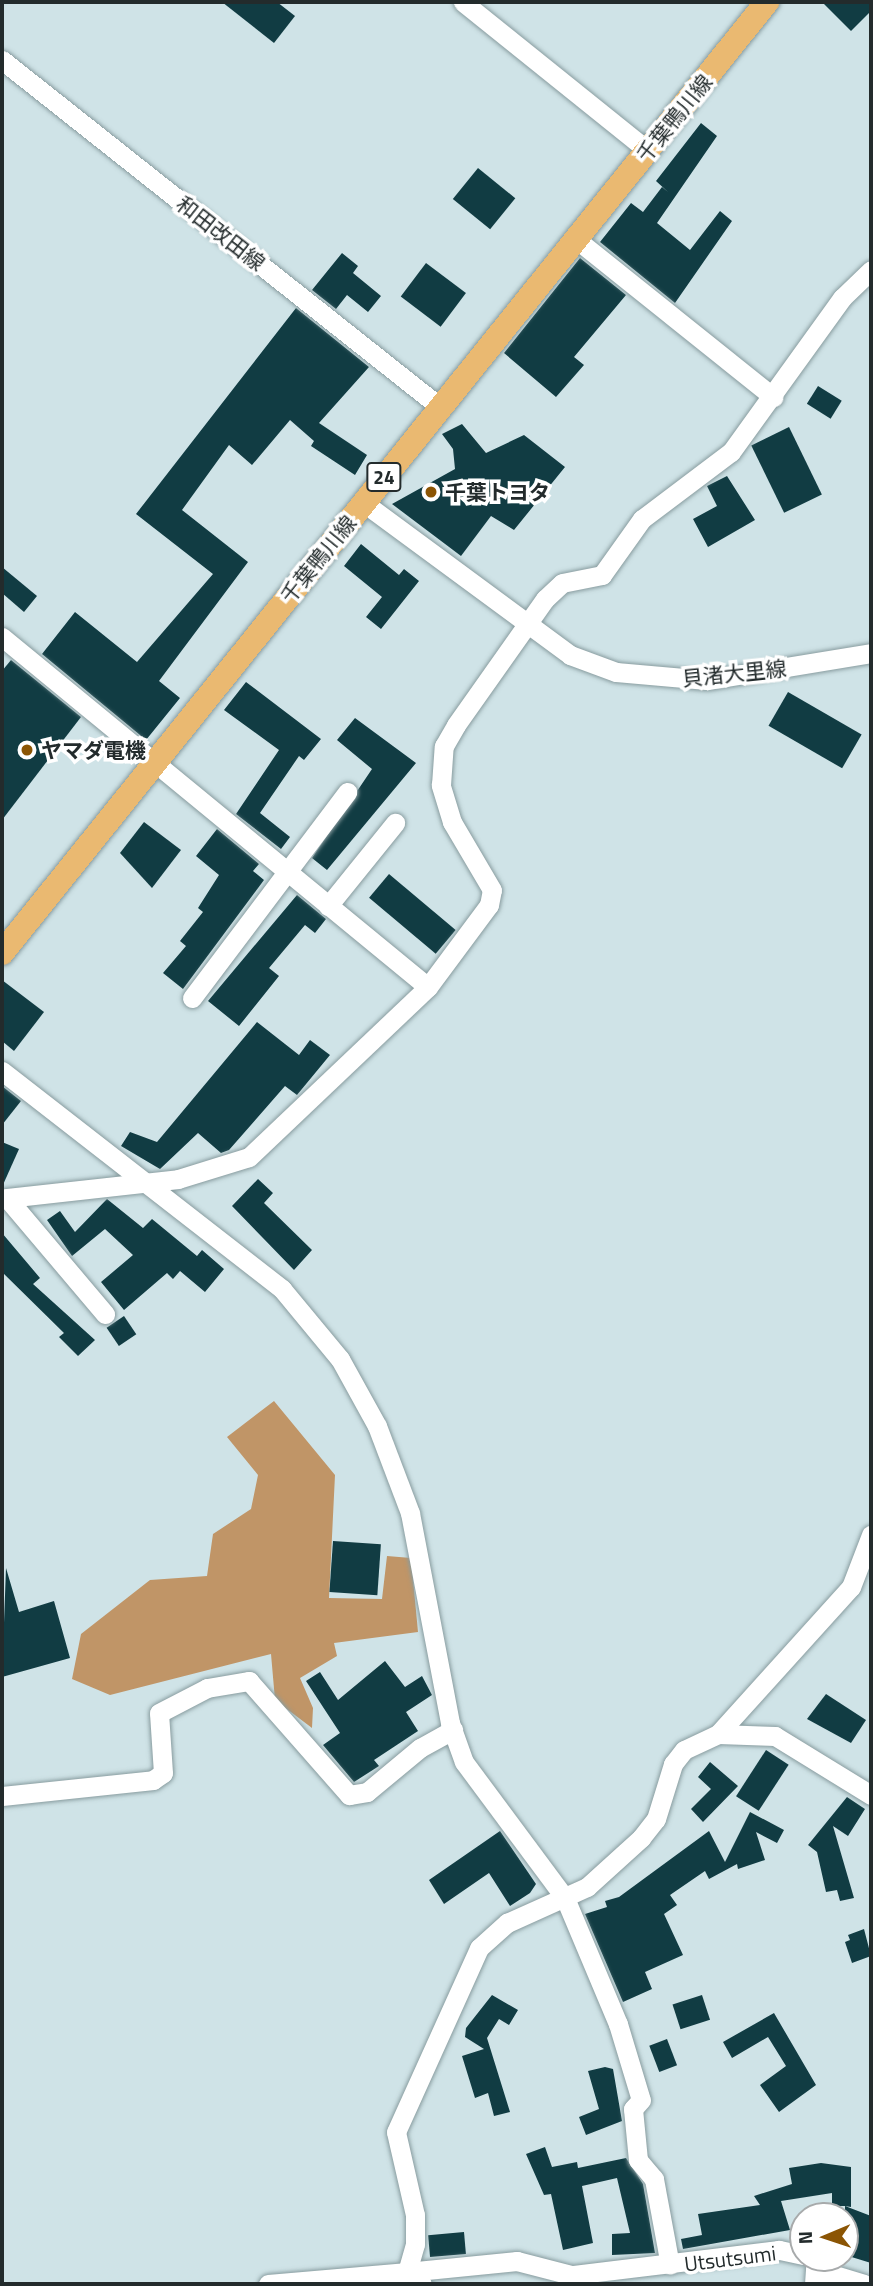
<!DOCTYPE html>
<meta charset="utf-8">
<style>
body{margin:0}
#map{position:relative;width:873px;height:2286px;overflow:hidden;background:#cfe3e7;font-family:"Titillium Web","Noto Sans JP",sans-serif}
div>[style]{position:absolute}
.forest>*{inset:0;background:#c09567}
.building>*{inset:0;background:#113c43;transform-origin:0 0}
.roads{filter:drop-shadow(0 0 2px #889c9f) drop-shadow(0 0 2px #889c9f)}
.minor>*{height:19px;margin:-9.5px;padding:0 9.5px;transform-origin:9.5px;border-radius:9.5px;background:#fff}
.major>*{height:24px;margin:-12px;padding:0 12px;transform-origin:12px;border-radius:12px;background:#eab971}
.dots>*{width:19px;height:19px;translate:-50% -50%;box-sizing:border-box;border:4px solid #fff;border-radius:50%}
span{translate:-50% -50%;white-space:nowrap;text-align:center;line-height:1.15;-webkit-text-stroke:7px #fff;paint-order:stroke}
.shield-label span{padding:2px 5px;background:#fff;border:2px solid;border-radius:5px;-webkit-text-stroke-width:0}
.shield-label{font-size:19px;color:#232b2c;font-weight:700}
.street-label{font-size:21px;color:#232b2c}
.poi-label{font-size:21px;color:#232b2c;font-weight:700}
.left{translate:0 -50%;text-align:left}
.frame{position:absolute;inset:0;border:4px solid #232b2c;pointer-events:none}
.north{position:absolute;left:789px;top:2202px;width:70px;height:70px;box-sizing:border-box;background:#fff;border:2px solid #a7aaab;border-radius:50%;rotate:268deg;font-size:19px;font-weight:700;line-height:28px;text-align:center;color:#232b2c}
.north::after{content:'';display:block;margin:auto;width:24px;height:32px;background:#8b5504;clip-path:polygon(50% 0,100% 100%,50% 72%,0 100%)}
</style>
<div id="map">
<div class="forest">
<div style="clip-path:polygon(274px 1401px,335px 1475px,329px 1598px,382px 1599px,387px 1556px,411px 1558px,418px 1632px,334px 1643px,337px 1656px,300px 1678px,313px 1708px,312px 1728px,275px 1700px,271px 1654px,110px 1695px,72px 1679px,81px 1634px,150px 1580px,207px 1576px,213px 1534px,251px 1509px,258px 1475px,227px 1437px)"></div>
</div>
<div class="building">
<div style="clip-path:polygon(222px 2px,277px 2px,295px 16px,274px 43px)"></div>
<div style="clip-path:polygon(822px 2px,871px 2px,871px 11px,851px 31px)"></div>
<div style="clip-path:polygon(701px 123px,717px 136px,657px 223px,690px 250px,720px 211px,732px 221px,675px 303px,600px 242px,631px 203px,643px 212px,662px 187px,668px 192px,656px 181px)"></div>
<div style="left:478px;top:168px;width:48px;height:40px;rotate:39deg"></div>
<div style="clip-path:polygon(342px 253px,358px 266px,353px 273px,381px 296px,368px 312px,347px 295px,336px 309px,312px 290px)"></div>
<div style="clip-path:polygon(580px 258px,626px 295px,574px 357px,584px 365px,556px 397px,504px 353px)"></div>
<div style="left:426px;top:263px;width:50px;height:42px;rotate:37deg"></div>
<div style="clip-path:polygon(296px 308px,369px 367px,319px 423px,367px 455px,355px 475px,311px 446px,314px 441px,290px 420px,252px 465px,229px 445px,182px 510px,248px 562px,159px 681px,180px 698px,146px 740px,42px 654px,75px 612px,137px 662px,213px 574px,136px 514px)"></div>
<div style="left:818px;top:386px;width:28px;height:21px;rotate:32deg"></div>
<div style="clip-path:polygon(462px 424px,486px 453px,524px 435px,565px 467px,514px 530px,491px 516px,461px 556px,392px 504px,455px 469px,453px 449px,442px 434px)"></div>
<div style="left:789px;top:427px;width:75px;height:42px;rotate:64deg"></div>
<div style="clip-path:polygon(727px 476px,755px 520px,708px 547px,693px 519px,717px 506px,707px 486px)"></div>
<div style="clip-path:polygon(361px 544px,399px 575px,404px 569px,419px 581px,381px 629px,366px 617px,382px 597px,344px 566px)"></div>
<div style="clip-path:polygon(2px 567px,37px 596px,24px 612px,2px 593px)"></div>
<div style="clip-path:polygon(11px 660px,81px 717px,2px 820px,2px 671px)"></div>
<div style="clip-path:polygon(246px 682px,321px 739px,304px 760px,299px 756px,260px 813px,290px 837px,281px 849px,236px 814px,279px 750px,224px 710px)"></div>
<div style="left:788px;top:692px;width:85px;height:39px;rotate:30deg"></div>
<div style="clip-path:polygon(355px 718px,416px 763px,327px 870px,312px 858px,372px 769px,337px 740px)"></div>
<div style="clip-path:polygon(144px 822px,181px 850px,152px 888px,120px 853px)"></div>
<div style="clip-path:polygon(217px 829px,259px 864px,253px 871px,264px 880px,183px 989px,163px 973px,186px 946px,180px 941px,203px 912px,198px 908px,219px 875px,196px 856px)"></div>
<div style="left:389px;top:874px;width:87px;height:31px;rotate:40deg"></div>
<div style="clip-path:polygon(297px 895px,326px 919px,315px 933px,305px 925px,269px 968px,279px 976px,239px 1026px,208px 1001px)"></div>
<div style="clip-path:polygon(2px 980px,44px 1012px,14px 1051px,2px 1041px)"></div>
<div style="clip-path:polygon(257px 1022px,299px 1055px,310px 1040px,330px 1055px,297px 1095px,285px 1086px,229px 1150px,221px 1153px,198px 1133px,160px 1169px,121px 1146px,130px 1132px,157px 1142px)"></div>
<div style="clip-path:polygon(2px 1086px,21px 1101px,2px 1125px)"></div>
<div style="clip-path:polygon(2px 1142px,19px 1149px,2px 1187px)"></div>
<div style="clip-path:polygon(258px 1179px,273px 1193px,264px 1203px,312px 1250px,294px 1270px,232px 1206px)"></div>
<div style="clip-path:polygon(107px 1199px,143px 1228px,152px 1219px,197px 1256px,202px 1250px,224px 1269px,205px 1292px,180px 1271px,173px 1279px,167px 1273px,124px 1310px,101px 1282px,133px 1255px,105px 1229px,72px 1256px,47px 1220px,60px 1211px,75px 1232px)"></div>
<div style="clip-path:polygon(2px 1233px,40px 1278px,33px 1284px,95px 1340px,78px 1356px,59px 1337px,64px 1333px,2px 1272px)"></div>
<div style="left:124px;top:1316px;width:22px;height:21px;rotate:56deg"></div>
<div style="left:333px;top:1541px;width:48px;height:51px;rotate:4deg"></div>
<div style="clip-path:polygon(6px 1568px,19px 1612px,54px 1601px,70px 1658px,2px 1677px)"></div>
<div style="clip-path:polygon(385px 1661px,405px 1687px,422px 1676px,432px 1695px,406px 1712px,418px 1731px,374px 1760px,379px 1766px,354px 1782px,323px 1745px,340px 1733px,306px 1681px,320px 1672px,338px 1700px)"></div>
<div style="clip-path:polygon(826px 1694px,866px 1720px,851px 1743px,807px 1719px)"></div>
<div style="left:766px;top:1750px;width:27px;height:55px;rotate:33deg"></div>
<div style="clip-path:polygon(710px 1762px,738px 1786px,703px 1822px,691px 1809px,711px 1789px,698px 1777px)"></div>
<div style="clip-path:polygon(847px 1797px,865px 1809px,848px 1836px,833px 1826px,854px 1898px,840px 1901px,837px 1890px,826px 1892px,817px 1852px,808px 1845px)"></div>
<div style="clip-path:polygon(750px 1812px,784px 1830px,777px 1843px,756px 1832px,765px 1860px,738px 1869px,737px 1864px,709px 1879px,705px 1871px,670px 1895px,677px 1905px,664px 1914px,683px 1955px,645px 1972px,652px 1989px,623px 2002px,585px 1914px,607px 1907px,605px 1901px,619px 1897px,709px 1831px,725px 1862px)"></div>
<div style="clip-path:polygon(500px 1831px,536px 1884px,530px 1893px,510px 1906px,489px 1873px,444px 1904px,429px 1880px)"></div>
<div style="clip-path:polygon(864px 1929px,871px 1956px,852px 1963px,845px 1942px,850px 1940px,848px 1935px)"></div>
<div style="clip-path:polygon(492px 1995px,518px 2010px,509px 2025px,499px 2019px,487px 2038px,510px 2112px,494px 2116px,488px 2093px,475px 2098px,462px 2056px,484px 2049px,465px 2037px,466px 2028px)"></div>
<div style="left:702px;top:1995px;width:26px;height:31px;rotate:72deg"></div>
<div style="clip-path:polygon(774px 2013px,816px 2085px,779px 2112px,760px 2085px,786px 2066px,768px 2037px,732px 2058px,723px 2042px)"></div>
<div style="left:667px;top:2039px;width:28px;height:19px;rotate:69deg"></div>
<div style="clip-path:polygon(605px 2067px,613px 2069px,622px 2121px,586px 2135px,579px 2117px,599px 2109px,588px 2071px)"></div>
<div style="clip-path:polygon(545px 2147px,552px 2167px,577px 2162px,578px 2168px,626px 2158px,643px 2184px,655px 2253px,612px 2255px,612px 2234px,630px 2233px,617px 2178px,582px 2186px,593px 2243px,563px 2250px,551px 2194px,544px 2195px,526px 2154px)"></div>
<div style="clip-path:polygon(821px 2163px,851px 2167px,851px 2207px,845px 2206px,871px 2216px,871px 2263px,845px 2255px,845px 2206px,832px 2206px,832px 2193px,781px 2201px,790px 2230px,683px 2249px,681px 2239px,702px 2235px,698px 2214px,760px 2205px,754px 2196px,792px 2184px,789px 2168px)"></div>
<div style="left:464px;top:2232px;width:22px;height:36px;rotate:85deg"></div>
</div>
<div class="roads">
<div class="minor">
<div style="left:463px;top:2px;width:238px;rotate:38.8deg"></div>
<div style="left:2px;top:60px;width:559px;rotate:38.39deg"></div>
<div style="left:576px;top:239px;width:253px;rotate:38.7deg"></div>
<div style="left:364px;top:503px;width:256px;rotate:36.4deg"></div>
<div style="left:570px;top:655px;width:49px;rotate:20.3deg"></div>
<div style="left:616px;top:672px;width:91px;rotate:5deg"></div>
<div style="left:707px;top:680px;width:166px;rotate:-9.3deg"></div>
<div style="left:2px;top:637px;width:551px;rotate:39.41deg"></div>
<div style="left:328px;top:906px;width:107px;rotate:-51.1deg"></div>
<div style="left:192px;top:998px;width:258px;rotate:-53deg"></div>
<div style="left:2px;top:1071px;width:355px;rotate:37.9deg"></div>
<div style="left:282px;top:1289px;width:91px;rotate:50.4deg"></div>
<div style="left:340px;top:1359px;width:77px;rotate:61.1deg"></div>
<div style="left:377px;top:1426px;width:93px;rotate:69.2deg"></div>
<div style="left:410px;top:1513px;width:214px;rotate:79.2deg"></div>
<div style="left:450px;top:1723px;width:41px;rotate:70.3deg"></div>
<div style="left:464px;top:1762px;width:169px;rotate:53.4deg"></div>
<div style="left:565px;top:1898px;width:137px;rotate:67.2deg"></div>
<div style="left:618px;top:2024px;width:79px;rotate:73.2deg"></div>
<div style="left:641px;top:2100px;width:12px;rotate:132deg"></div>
<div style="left:633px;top:2109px;width:51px;rotate:84.4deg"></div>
<div style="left:638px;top:2160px;width:25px;rotate:50deg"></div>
<div style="left:654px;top:2179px;width:87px;rotate:79.5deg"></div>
<div style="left:7px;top:1198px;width:172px;rotate:-6.3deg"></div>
<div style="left:178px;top:1179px;width:74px;rotate:-17.2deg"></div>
<div style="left:249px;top:1157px;width:247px;rotate:-43.5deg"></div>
<div style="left:428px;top:987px;width:102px;rotate:-53.4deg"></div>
<div style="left:489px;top:905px;width:15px;rotate:-79deg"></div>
<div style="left:492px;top:890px;width:79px;rotate:-120.5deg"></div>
<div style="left:452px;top:822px;width:39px;rotate:-107deg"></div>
<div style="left:441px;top:785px;width:39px;rotate:-86deg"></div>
<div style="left:444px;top:746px;width:24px;rotate:-60deg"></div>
<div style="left:456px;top:725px;width:154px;rotate:-54.8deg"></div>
<div style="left:545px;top:599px;width:23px;rotate:-43deg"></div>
<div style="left:562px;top:583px;width:41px;rotate:-11.3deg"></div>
<div style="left:602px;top:575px;width:69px;rotate:-54.5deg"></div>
<div style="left:642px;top:519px;width:111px;rotate:-37deg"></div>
<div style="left:731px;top:452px;width:190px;rotate:-54.2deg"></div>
<div style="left:842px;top:298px;width:40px;rotate:-44deg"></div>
<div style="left:7px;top:1198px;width:152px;rotate:49.8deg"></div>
<div style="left:718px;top:1734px;width:57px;rotate:2deg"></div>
<div style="left:775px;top:1736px;width:113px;rotate:31.6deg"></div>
<div style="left:2px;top:1796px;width:152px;rotate:-6deg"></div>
<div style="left:153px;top:1780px;width:12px;rotate:-35deg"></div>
<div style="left:163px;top:1773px;width:60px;rotate:-93.8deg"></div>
<div style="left:159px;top:1713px;width:54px;rotate:-27.5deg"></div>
<div style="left:207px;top:1688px;width:43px;rotate:-9.5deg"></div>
<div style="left:249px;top:1681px;width:152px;rotate:48.7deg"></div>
<div style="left:349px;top:1795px;width:18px;rotate:-9deg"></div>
<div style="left:367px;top:1792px;width:69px;rotate:-39.7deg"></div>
<div style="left:420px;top:1748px;width:38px;rotate:-29deg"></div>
<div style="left:803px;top:2255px;width:25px;rotate:-168deg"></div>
<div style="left:779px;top:2250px;width:209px;rotate:173.1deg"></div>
<div style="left:571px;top:2275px;width:56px;rotate:-165.5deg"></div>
<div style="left:517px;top:2261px;width:111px;rotate:174.3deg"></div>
<div style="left:407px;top:2272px;width:29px;rotate:-74deg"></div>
<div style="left:415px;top:2244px;width:29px;rotate:-90deg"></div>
<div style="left:415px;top:2215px;width:85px;rotate:-102.9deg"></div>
<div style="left:396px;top:2132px;width:202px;rotate:-65.7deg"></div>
<div style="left:479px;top:1948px;width:38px;rotate:-42deg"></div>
<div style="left:507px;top:1923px;width:88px;rotate:-24.2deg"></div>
<div style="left:587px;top:1887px;width:73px;rotate:-42.2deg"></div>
<div style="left:641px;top:1838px;width:24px;rotate:-52deg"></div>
<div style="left:656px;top:1819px;width:58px;rotate:-72.8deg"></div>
<div style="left:673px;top:1764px;width:18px;rotate:-52deg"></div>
<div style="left:684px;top:1750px;width:38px;rotate:-25deg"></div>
<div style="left:718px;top:1734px;width:198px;rotate:-47.9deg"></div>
<div style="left:851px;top:1587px;width:56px;rotate:-69deg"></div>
<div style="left:268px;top:2284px;width:140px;rotate:-4.9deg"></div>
<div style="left:407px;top:2272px;width:19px;rotate:39deg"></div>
<div style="left:814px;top:2284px;width:15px;rotate:-86deg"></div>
<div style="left:815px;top:2269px;width:51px;rotate:17deg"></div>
</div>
<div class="major">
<div style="left:2px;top:953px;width:1221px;rotate:-51.19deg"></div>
</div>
</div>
<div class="dots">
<div style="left:431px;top:492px;background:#8b5504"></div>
<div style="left:27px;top:750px;background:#8b5504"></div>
</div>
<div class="shield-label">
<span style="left:384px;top:477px">24</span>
</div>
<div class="street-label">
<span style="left:674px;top:118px;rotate:-51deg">千葉鴨川線</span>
<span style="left:221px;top:233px;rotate:38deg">和田改田線</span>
<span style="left:318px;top:559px;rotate:-51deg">千葉鴨川線</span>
<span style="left:734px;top:673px;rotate:-6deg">貝渚大里線</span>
<span style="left:730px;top:2258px;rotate:-7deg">Utsutsumi</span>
</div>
<div class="poi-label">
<span class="left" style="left:445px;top:492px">千葉トヨタ</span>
<span class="left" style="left:41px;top:750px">ヤマダ電機</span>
</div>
<div class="frame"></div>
<div class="north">N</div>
</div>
